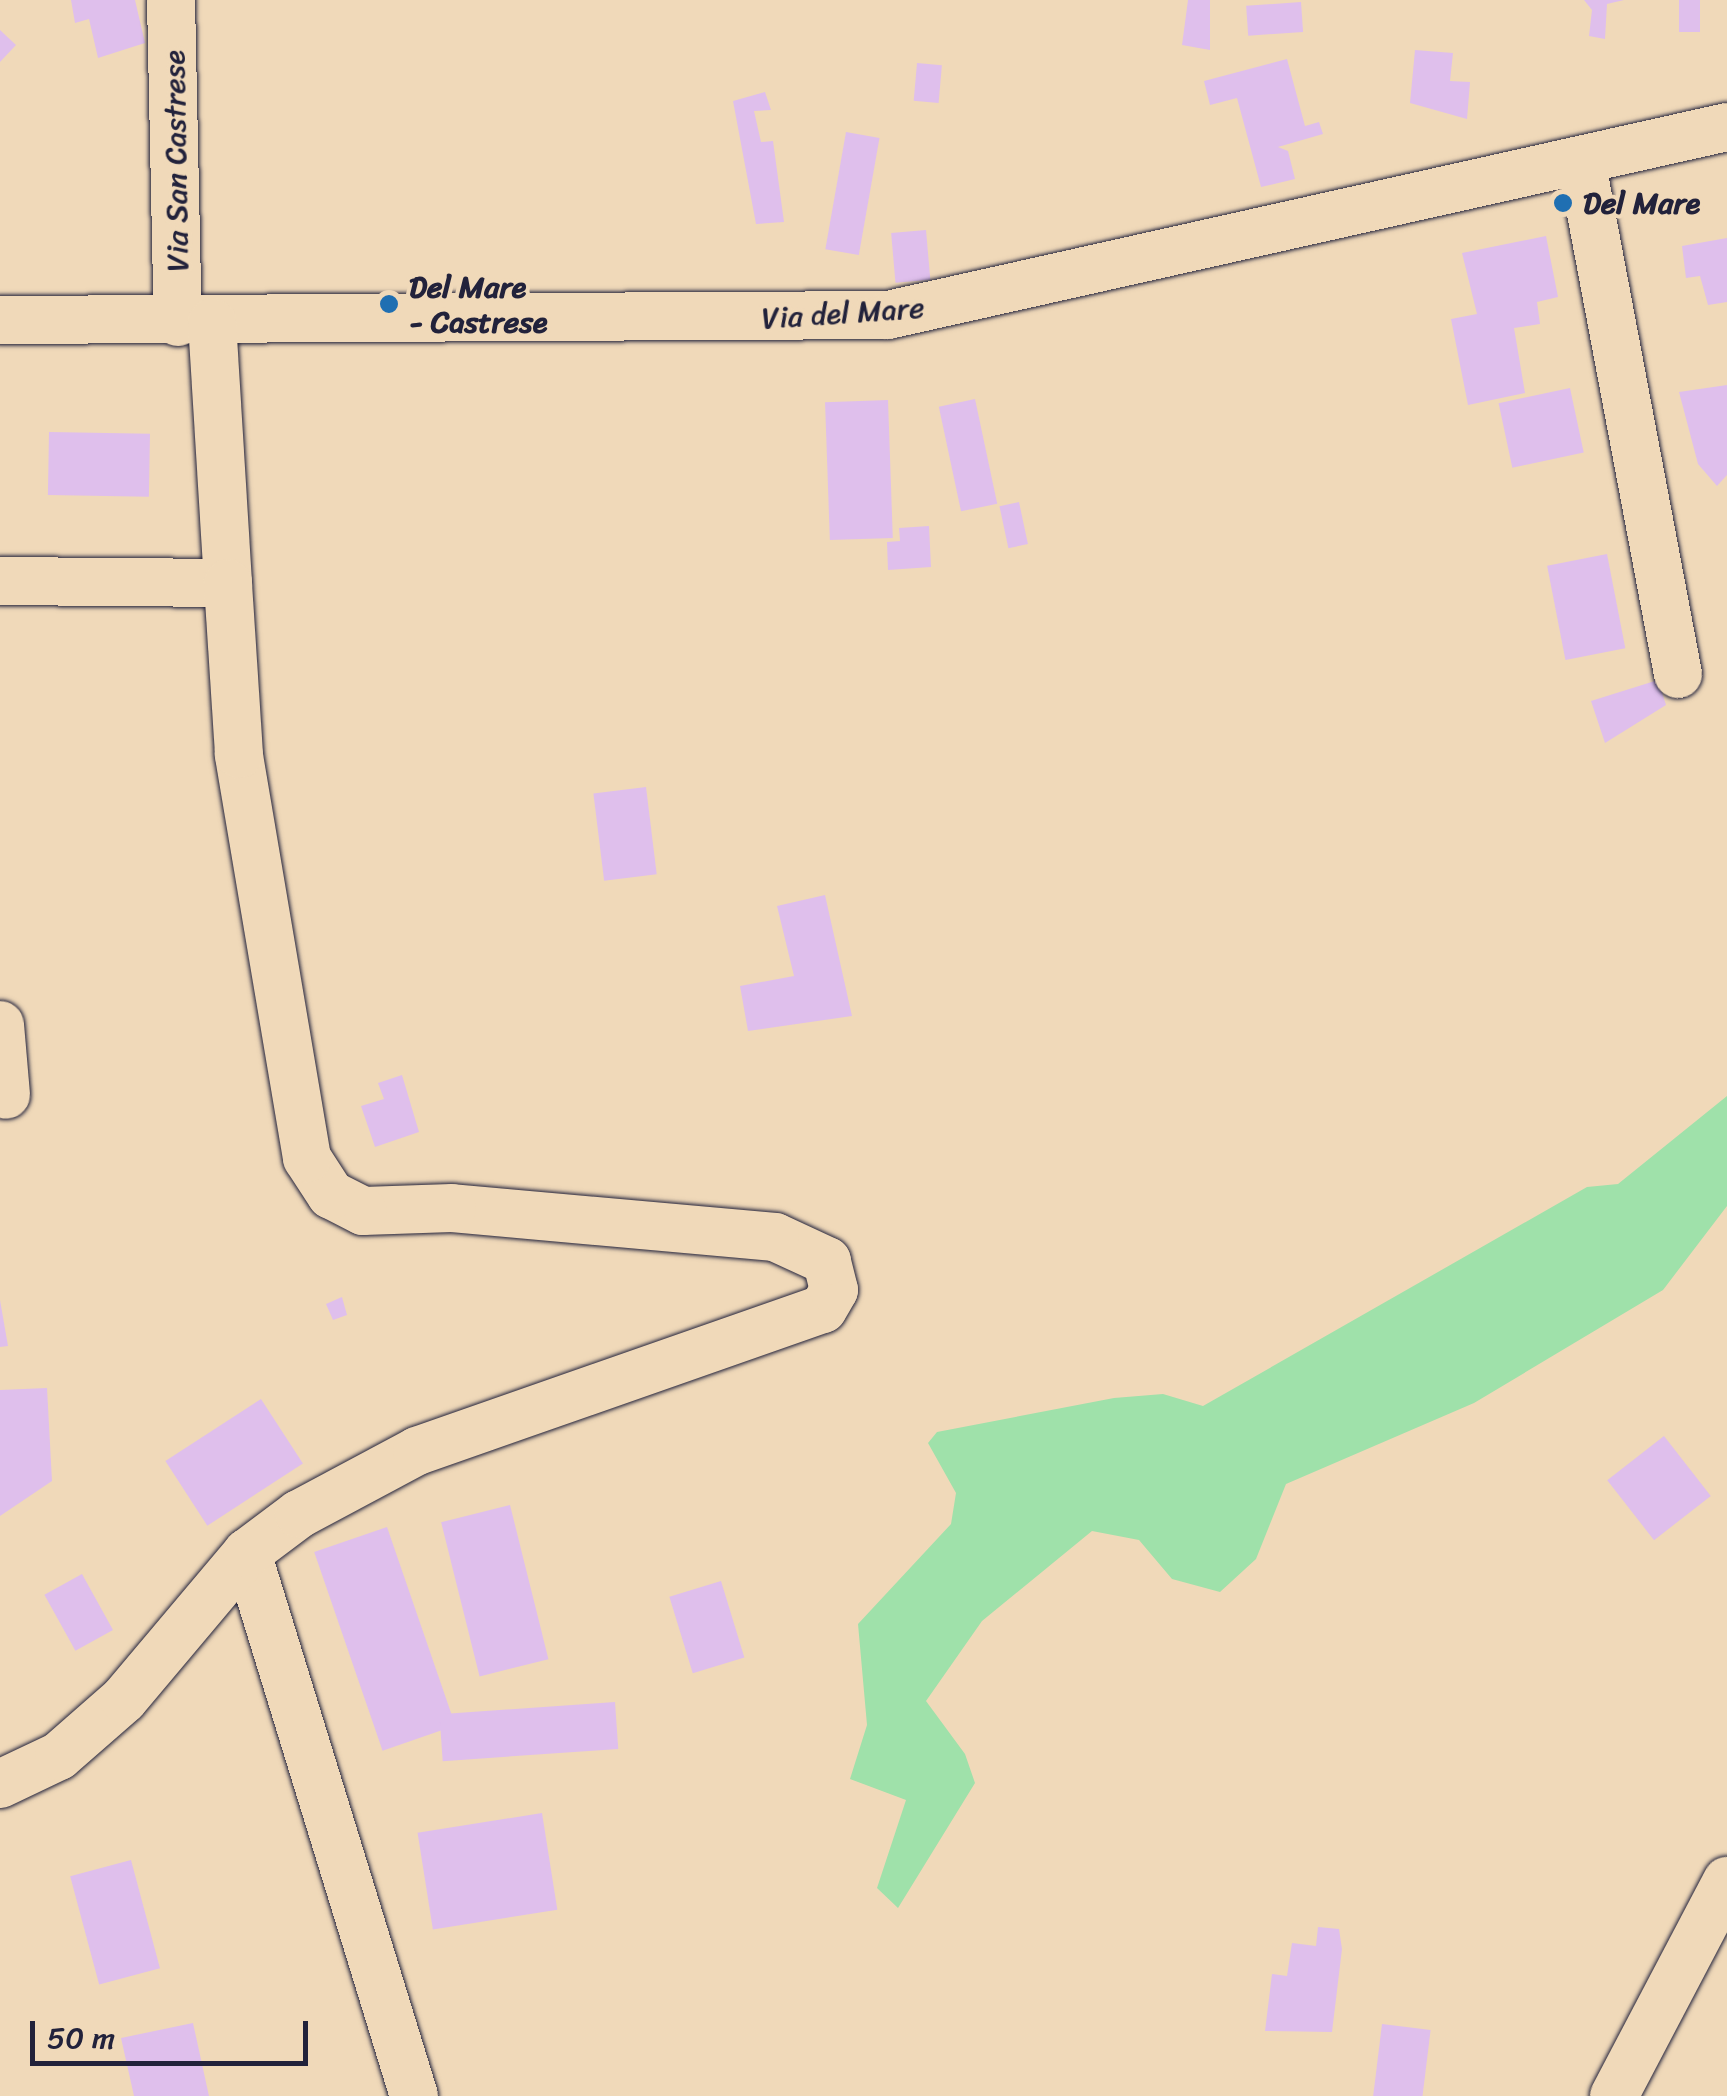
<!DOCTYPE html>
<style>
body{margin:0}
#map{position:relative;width:1727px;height:2096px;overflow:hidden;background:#f0d9b9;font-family:Sriracha,sans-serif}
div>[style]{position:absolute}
.green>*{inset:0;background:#9fe1aa}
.building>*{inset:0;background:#dfbfec;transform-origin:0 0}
.roads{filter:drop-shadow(0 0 2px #22223b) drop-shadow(0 0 2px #22223b)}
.minor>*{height:48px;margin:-24px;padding:0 24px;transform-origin:24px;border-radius:24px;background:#f0d9b9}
.dots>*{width:28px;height:28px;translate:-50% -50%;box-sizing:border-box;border:5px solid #f0d9b9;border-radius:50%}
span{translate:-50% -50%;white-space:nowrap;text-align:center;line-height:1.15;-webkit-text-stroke:8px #f0d9b9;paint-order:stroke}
.street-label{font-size:30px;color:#22223b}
.poi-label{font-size:30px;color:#22223b;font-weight:700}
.left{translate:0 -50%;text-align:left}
.scale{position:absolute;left:30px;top:2021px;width:278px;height:45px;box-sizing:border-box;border:5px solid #22223b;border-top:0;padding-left:12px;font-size:30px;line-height:35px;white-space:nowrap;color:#22223b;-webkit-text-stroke:8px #f0d9b9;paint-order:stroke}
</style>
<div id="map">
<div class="green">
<div style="clip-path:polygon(1727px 1096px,1727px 1206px,1663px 1290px,1474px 1403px,1286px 1484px,1256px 1559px,1220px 1592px,1172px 1579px,1139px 1540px,1092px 1531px,982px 1621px,926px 1701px,965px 1754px,975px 1783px,898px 1908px,877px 1888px,906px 1800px,850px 1779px,867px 1725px,858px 1624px,951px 1524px,956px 1493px,928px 1443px,937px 1432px,1114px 1398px,1163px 1394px,1203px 1406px,1587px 1187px,1618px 1184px)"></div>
</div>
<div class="building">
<div style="clip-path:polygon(71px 0,135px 0,145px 43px,98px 58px,89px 19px,75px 23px)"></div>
<div style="clip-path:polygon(1188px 0,1210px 0,1210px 50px,1182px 45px)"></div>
<div style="clip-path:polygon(1584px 0,1624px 0,1607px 4px,1605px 39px,1589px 36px,1592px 10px)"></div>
<div style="left:1679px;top:0;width:21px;height:32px"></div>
<div style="left:1301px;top:2px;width:30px;height:55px;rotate:86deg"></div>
<div style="clip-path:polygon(0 30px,16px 45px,0 62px)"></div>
<div style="clip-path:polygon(1415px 50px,1453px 53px,1450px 81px,1470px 82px,1467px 119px,1410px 103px)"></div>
<div style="clip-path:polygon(1287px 59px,1305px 126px,1319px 122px,1323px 134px,1278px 147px,1288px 151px,1295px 179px,1261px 187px,1237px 98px,1210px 105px,1204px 81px)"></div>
<div style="left:917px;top:63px;width:25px;height:38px;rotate:5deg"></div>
<div style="clip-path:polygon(765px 92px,771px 110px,754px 111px,761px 142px,773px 141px,784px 222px,756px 224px,733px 101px)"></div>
<div style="left:846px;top:132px;width:34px;height:119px;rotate:10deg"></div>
<div style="left:926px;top:230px;width:50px;height:35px;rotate:85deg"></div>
<div style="clip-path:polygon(1546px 236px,1558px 297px,1537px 302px,1540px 324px,1514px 328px,1525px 393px,1468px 405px,1451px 319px,1477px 314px,1462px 253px)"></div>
<div style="clip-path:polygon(1727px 238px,1727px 302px,1708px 305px,1700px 276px,1686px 278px,1682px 246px)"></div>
<div style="clip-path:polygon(1727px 385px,1727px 475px,1717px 486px,1698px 464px,1679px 392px)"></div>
<div style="left:1570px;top:388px;width:66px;height:73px;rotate:78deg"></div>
<div style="left:975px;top:399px;width:107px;height:37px;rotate:78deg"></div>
<div style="left:888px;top:400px;width:138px;height:63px;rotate:88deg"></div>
<div style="left:49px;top:432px;width:101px;height:63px;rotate:1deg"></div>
<div style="left:1019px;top:502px;width:43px;height:20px;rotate:78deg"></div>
<div style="clip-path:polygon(929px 526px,931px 567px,888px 570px,887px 542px,900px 541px,899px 528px)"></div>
<div style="left:1607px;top:554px;width:96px;height:61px;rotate:79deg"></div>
<div style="clip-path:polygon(1658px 680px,1666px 705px,1605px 743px,1591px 701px)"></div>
<div style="left:646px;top:787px;width:88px;height:53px;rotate:83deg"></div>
<div style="clip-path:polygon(825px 895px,852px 1016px,748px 1031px,740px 986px,794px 976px,777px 906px)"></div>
<div style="clip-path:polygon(402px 1075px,419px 1132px,375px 1147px,361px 1106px,384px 1099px,378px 1083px)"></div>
<div style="clip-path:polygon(342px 1297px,347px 1315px,333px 1320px,326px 1304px)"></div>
<div style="clip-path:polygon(0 1300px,8px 1346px,0 1347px)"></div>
<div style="clip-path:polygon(47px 1388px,52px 1481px,0 1516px,0 1390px)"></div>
<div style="left:261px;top:1399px;width:77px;height:114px;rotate:57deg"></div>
<div style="left:1664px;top:1436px;width:76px;height:72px;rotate:52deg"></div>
<div style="left:510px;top:1505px;width:159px;height:71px;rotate:76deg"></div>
<div style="left:387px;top:1527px;width:210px;height:77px;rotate:71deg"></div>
<div style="left:82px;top:1574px;width:64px;height:43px;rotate:61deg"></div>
<div style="left:721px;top:1581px;width:80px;height:54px;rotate:73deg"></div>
<div style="left:615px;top:1702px;width:47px;height:176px;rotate:86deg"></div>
<div style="left:542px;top:1813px;width:98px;height:126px;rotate:81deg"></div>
<div style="left:131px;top:1860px;width:112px;height:63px;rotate:75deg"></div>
<div style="clip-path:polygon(1318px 1927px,1339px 1929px,1342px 1949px,1332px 2032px,1265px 2031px,1272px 1974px,1287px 1976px,1292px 1943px,1316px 1946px)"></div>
<div style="clip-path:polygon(193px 2023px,209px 2096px,134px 2096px,121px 2038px)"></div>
<div style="left:1382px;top:2024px;width:49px;height:73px;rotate:7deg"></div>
</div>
<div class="roads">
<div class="minor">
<div style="left:171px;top:0;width:322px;rotate:88.8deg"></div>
<div style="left:1582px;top:165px;width:518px;rotate:79.32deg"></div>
<div style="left:0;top:320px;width:888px;rotate:-0.32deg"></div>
<div style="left:888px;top:315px;width:860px;rotate:-12.63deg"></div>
<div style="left:0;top:581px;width:228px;rotate:0.5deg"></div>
<div style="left:228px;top:583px;width:261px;rotate:-93.5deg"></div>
<div style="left:0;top:1025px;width:70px;rotate:85.1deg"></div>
<div style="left:247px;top:1553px;width:568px;rotate:72.9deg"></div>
<div style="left:0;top:1784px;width:65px;rotate:-25.4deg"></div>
<div style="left:59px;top:1756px;width:86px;rotate:-41.2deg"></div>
<div style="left:124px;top:1699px;width:191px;rotate:-49.9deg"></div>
<div style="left:247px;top:1553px;width:65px;rotate:-36.9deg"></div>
<div style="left:299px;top:1514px;width:134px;rotate:-28.1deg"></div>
<div style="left:417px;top:1451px;width:430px;rotate:-19.3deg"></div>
<div style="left:823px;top:1309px;width:22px;rotate:-60deg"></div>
<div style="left:834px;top:1290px;width:30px;rotate:-104deg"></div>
<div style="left:827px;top:1261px;width:57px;rotate:-155.2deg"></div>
<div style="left:775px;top:1237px;width:324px;rotate:-174.9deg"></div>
<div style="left:452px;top:1208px;width:89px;rotate:178.1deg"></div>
<div style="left:363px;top:1211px;width:36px;rotate:-153deg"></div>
<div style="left:331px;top:1195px;width:44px;rotate:-123deg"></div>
<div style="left:307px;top:1158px;width:410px;rotate:-99.6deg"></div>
<div style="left:239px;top:754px;width:171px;rotate:-93.7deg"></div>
<div style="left:1614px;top:2096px;width:243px;rotate:-62.3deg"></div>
</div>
</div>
<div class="dots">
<div style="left:1563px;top:203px;background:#1f6fb2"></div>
<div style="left:389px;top:304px;background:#1f6fb2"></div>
</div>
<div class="street-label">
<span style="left:176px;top:161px;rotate:-91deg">Via San Castrese</span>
<span style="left:843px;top:313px;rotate:-4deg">Via del Mare</span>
</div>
<div class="poi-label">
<span class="left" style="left:1583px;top:203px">Del Mare</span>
<span class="left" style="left:409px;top:304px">Del Mare<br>- Castrese</span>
</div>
<div class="scale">50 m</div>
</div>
